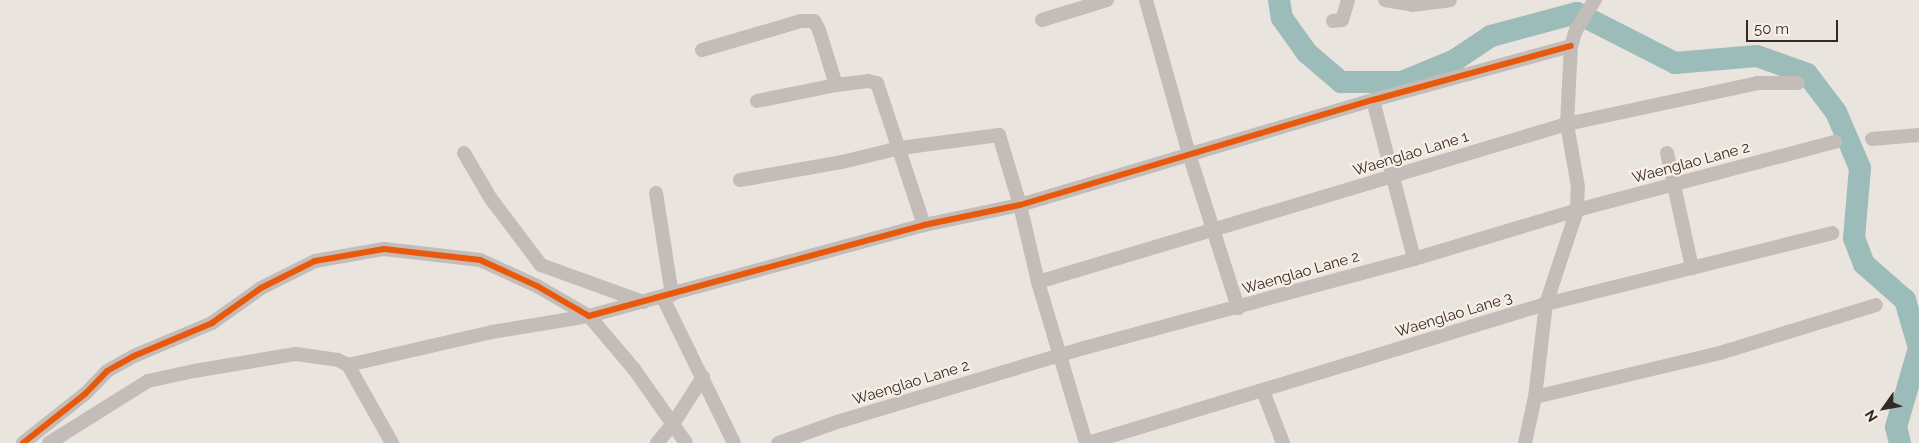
<!DOCTYPE html>
<style>
body{margin:0}
#map{position:relative;width:1919px;height:443px;overflow:hidden;background:#eae4de;font-family:Raleway,sans-serif}
div>[style]{position:absolute}
.river>*{height:22px;margin:-11px;padding:0 11px;transform-origin:11px;border-radius:11px;background:#9cbcba}
.street>*{height:14px;margin:-7px;padding:0 7px;transform-origin:7px;border-radius:7px;background:#c3bcb8}
.cycleway>*{height:6px;margin:-3px;padding:0 3px;transform-origin:3px;border-radius:3px;background:#e8590c}
span{translate:-50% -50%;white-space:nowrap;text-align:center;line-height:1.15;-webkit-text-stroke:4.5px #f8eee5;paint-order:stroke}
.street-label{font-size:15px;color:#332a26}
.north{position:absolute;left:1859px;top:383px;width:50px;height:50px;-webkit-text-stroke:4px #f8eee5;paint-order:stroke;rotate:238deg;font-size:14px;font-weight:700;line-height:20px;text-align:center;color:#332a26}
.north::after{content:'';display:block;margin:auto;width:18px;height:22px;background:#332a26;clip-path:polygon(50% 0,100% 100%,50% 72%,0 100%)}
.scale{position:absolute;left:1746px;top:20px;width:92px;height:22px;box-sizing:border-box;border:2px solid #332a26;border-top:0;padding-left:6px;font-size:15px;line-height:18px;white-space:nowrap;color:#332a26;-webkit-text-stroke:4px #f8eee5;paint-order:stroke}
</style>
<div id="map">
<div class="river">
<div style="left:1279px;top:0;width:18px;rotate:81deg"></div>
<div style="left:1282px;top:18px;width:43px;rotate:54.5deg"></div>
<div style="left:1307px;top:53px;width:45px;rotate:40.5deg"></div>
<div style="left:1341px;top:82px;width:61px"></div>
<div style="left:1402px;top:82px;width:57px;rotate:-22.5deg"></div>
<div style="left:1455px;top:60px;width:43px;rotate:-33.7deg"></div>
<div style="left:1491px;top:36px;width:89px;rotate:-15deg"></div>
<div style="left:1577px;top:13px;width:110px;rotate:27deg"></div>
<div style="left:1675px;top:63px;width:82px;rotate:-4.9deg"></div>
<div style="left:1757px;top:56px;width:53px;rotate:19.8deg"></div>
<div style="left:1807px;top:74px;width:48px;rotate:52.7deg"></div>
<div style="left:1836px;top:112px;width:61px;rotate:66.8deg"></div>
<div style="left:1860px;top:168px;width:70px;rotate:94.9deg"></div>
<div style="left:1854px;top:238px;width:28px;rotate:69deg"></div>
<div style="left:1864px;top:264px;width:55px;rotate:41.3deg"></div>
<div style="left:1905px;top:300px;width:50px;rotate:73.7deg"></div>
<div style="left:1900px;top:443px;width:16px;rotate:-104deg"></div>
<div style="left:1896px;top:427px;width:82px;rotate:-73.8deg"></div>
</div>
<div class="street">
<div style="left:1146px;top:0;width:160px;rotate:74.4deg"></div>
<div style="left:1189px;top:154px;width:162px;rotate:72.3deg"></div>
<div style="left:1385px;top:0;width:27px;rotate:10deg"></div>
<div style="left:1412px;top:5px;width:38px;rotate:-7deg"></div>
<div style="left:1042px;top:20px;width:68px;rotate:-17.1deg"></div>
<div style="left:1333px;top:21px;width:9px;rotate:-6deg"></div>
<div style="left:1342px;top:20px;width:21px;rotate:-73deg"></div>
<div style="left:702px;top:50px;width:103px;rotate:-16.3deg"></div>
<div style="left:801px;top:21px;width:13px"></div>
<div style="left:814px;top:21px;width:10px;rotate:61deg"></div>
<div style="left:819px;top:30px;width:58px;rotate:72.8deg"></div>
<div style="left:836px;top:85px;width:32px;rotate:-7deg"></div>
<div style="left:868px;top:81px;width:9px;rotate:13deg"></div>
<div style="left:877px;top:83px;width:150px;rotate:71.7deg"></div>
<div style="left:1373px;top:100px;width:164px;rotate:75.5deg"></div>
<div style="left:757px;top:101px;width:81px;rotate:-11.4deg"></div>
<div style="left:1872px;top:139px;width:47px;rotate:-4.9deg"></div>
<div style="left:464px;top:153px;width:53px;rotate:59.6deg"></div>
<div style="left:491px;top:199px;width:83px;rotate:52.9deg"></div>
<div style="left:541px;top:265px;width:109px;rotate:19.9deg"></div>
<div style="left:1667px;top:153px;width:118px;rotate:77.7deg"></div>
<div style="left:740px;top:180px;width:104px;rotate:-10deg"></div>
<div style="left:842px;top:162px;width:60px;rotate:-13.6deg"></div>
<div style="left:900px;top:148px;width:100px;rotate:-7.5deg"></div>
<div style="left:999px;top:135px;width:73px;rotate:73.3deg"></div>
<div style="left:1020px;top:205px;width:79px;rotate:76.8deg"></div>
<div style="left:1038px;top:282px;width:168px;rotate:73.4deg"></div>
<div style="left:656px;top:193px;width:103px;rotate:81.1deg"></div>
<div style="left:1038px;top:282px;width:552px;rotate:-16.63deg"></div>
<div style="left:1567px;top:124px;width:195px;rotate:-12.1deg"></div>
<div style="left:1758px;top:83px;width:40px"></div>
<div style="left:663px;top:298px;width:161px;rotate:63.9deg"></div>
<div style="left:1263px;top:391px;width:56px;rotate:69deg"></div>
<div style="left:1535px;top:397px;width:190px;rotate:-13.4deg"></div>
<div style="left:1720px;top:353px;width:163px;rotate:-17.1deg"></div>
<div style="left:23px;top:443px;width:80px;rotate:-38.4deg"></div>
<div style="left:86px;top:393px;width:30px;rotate:-46deg"></div>
<div style="left:107px;top:371px;width:31px;rotate:-29deg"></div>
<div style="left:134px;top:356px;width:85px;rotate:-22.9deg"></div>
<div style="left:212px;top:323px;width:60px;rotate:-35.5deg"></div>
<div style="left:261px;top:288px;width:60px;rotate:-26.6deg"></div>
<div style="left:315px;top:261px;width:70px;rotate:-9.9deg"></div>
<div style="left:384px;top:249px;width:97px;rotate:6.5deg"></div>
<div style="left:480px;top:260px;width:63px;rotate:24.5deg"></div>
<div style="left:537px;top:286px;width:60px;rotate:30deg"></div>
<div style="left:589px;top:316px;width:347px;rotate:-15.2deg"></div>
<div style="left:924px;top:225px;width:98px;rotate:-11.8deg"></div>
<div style="left:1020px;top:205px;width:368px;rotate:-16.6deg"></div>
<div style="left:1373px;top:100px;width:205px;rotate:-15.3deg"></div>
<div style="left:49px;top:443px;width:117px;rotate:-32.1deg"></div>
<div style="left:148px;top:381px;width:47px;rotate:-12.3deg"></div>
<div style="left:194px;top:371px;width:103px;rotate:-9.5deg"></div>
<div style="left:296px;top:354px;width:42px;rotate:8.1deg"></div>
<div style="left:338px;top:360px;width:11px;rotate:27deg"></div>
<div style="left:392px;top:443px;width:90px;rotate:-119.4deg"></div>
<div style="left:348px;top:365px;width:148px;rotate:-12.9deg"></div>
<div style="left:492px;top:332px;width:98px;rotate:-9.4deg"></div>
<div style="left:589px;top:316px;width:70px;rotate:49.7deg"></div>
<div style="left:634px;top:369px;width:90px;rotate:54.9deg"></div>
<div style="left:657px;top:443px;width:25px;rotate:-50deg"></div>
<div style="left:673px;top:424px;width:56px;rotate:-57.4deg"></div>
<div style="left:778px;top:443px;width:63px;rotate:-19.6deg"></div>
<div style="left:837px;top:422px;width:258px;rotate:-16.7deg"></div>
<div style="left:1084px;top:348px;width:342px;rotate:-15.1deg"></div>
<div style="left:1414px;top:259px;width:170px;rotate:-16.7deg"></div>
<div style="left:1577px;top:210px;width:267px;rotate:-14.8deg"></div>
<div style="left:1088px;top:443px;width:479px;rotate:-16.9deg"></div>
<div style="left:1546px;top:304px;width:295px;rotate:-13.9deg"></div>
<div style="left:1525px;top:443px;width:47px;rotate:-77.7deg"></div>
<div style="left:1535px;top:397px;width:94px;rotate:-83.3deg"></div>
<div style="left:1546px;top:304px;width:99px;rotate:-71.7deg"></div>
<div style="left:1577px;top:210px;width:23px;rotate:-88deg"></div>
<div style="left:1578px;top:187px;width:64px;rotate:-99.9deg"></div>
<div style="left:1567px;top:124px;width:78px;rotate:-87.1deg"></div>
<div style="left:1571px;top:46px;width:17px;rotate:-73deg"></div>
<div style="left:1576px;top:30px;width:36px;rotate:-58deg"></div>
</div>
<div class="cycleway">
<div style="left:23px;top:443px;width:80px;rotate:-38.4deg"></div>
<div style="left:86px;top:393px;width:30px;rotate:-46deg"></div>
<div style="left:107px;top:371px;width:31px;rotate:-29deg"></div>
<div style="left:134px;top:356px;width:85px;rotate:-22.9deg"></div>
<div style="left:212px;top:323px;width:60px;rotate:-35.5deg"></div>
<div style="left:261px;top:288px;width:60px;rotate:-26.6deg"></div>
<div style="left:315px;top:261px;width:70px;rotate:-9.9deg"></div>
<div style="left:384px;top:249px;width:97px;rotate:6.5deg"></div>
<div style="left:480px;top:260px;width:63px;rotate:24.5deg"></div>
<div style="left:537px;top:286px;width:60px;rotate:30deg"></div>
<div style="left:589px;top:316px;width:347px;rotate:-15.2deg"></div>
<div style="left:924px;top:225px;width:98px;rotate:-11.8deg"></div>
<div style="left:1020px;top:205px;width:368px;rotate:-16.6deg"></div>
<div style="left:1373px;top:100px;width:205px;rotate:-15.3deg"></div>
</div>
<div class="street-label">
<span style="left:1411px;top:154px;rotate:-17deg">Waenglao Lane 1</span>
<span style="left:1691px;top:163px;rotate:-15deg">Waenglao Lane 2</span>
<span style="left:1301px;top:273px;rotate:-16deg">Waenglao Lane 2</span>
<span style="left:1454px;top:315px;rotate:-17deg">Waenglao Lane 3</span>
<span style="left:911px;top:383px;rotate:-17deg">Waenglao Lane 2</span>
</div>
<div class="north">N</div>
<div class="scale">50 m</div>
</div>
